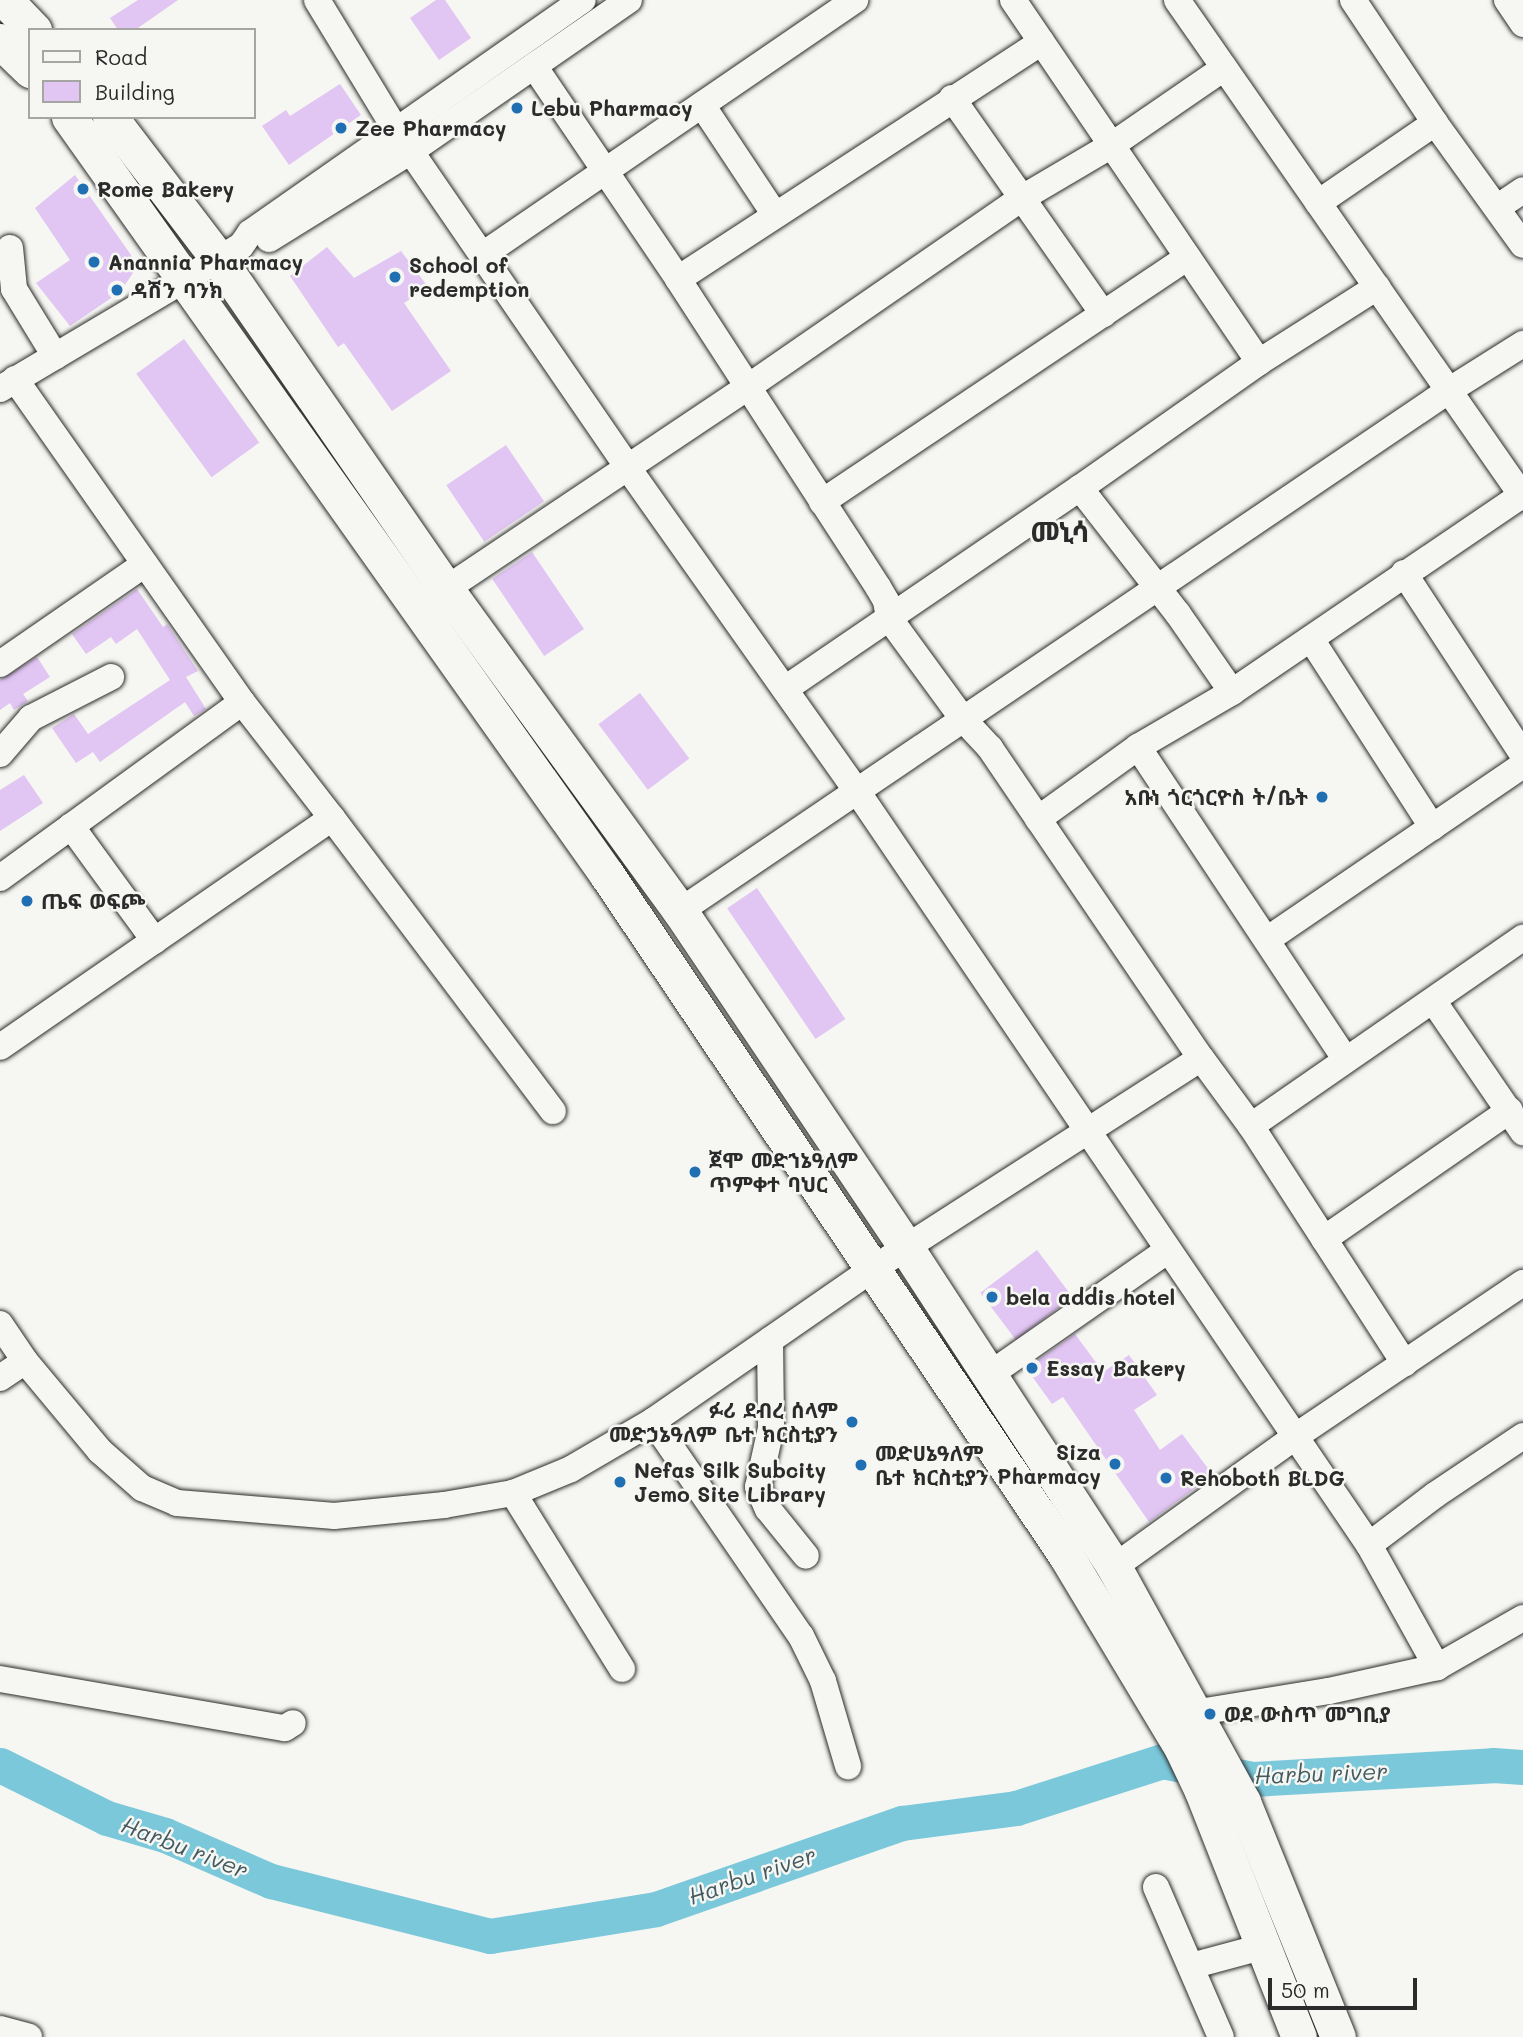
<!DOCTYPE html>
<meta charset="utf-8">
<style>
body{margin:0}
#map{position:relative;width:1523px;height:2037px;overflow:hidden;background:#f6f6f2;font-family:Mali,"Noto Sans Ethiopic",sans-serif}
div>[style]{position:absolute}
.river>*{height:35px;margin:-17.5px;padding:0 17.5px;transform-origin:17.5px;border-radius:17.5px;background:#7bc8da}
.building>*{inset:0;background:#e1c5f3;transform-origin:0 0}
.roads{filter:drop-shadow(0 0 2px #2b2b2b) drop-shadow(0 0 2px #2b2b2b)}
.minor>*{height:26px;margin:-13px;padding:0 13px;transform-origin:13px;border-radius:13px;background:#f6f6f2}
.major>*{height:35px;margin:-17.5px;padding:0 17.5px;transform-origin:17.5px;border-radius:17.5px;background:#f6f6f2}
.dots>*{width:19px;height:19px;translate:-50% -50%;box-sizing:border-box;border:4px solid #f6f6f2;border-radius:50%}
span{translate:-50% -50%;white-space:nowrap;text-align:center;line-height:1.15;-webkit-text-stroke:5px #f6f6f2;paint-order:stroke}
.poi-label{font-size:21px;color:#2b2b2b;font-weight:700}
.left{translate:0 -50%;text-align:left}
.right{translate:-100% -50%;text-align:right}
.water-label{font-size:23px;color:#435a60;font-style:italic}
.district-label{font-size:28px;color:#2b2b2b;font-weight:700}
.legend{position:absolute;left:28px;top:28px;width:228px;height:91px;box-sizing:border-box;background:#f6f6f2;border:2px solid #a5a5a2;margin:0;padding:9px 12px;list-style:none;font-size:21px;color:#2b2b2b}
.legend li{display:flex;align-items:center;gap:14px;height:35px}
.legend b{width:35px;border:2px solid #a5a5a2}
.scale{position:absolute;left:1268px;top:1978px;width:149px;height:32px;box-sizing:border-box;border:4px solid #2b2b2b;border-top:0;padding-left:9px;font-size:21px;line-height:24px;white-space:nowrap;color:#2b2b2b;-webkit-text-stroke:5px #f6f6f2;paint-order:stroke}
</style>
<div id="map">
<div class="river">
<div style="left:0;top:1765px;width:119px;rotate:26.4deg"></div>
<div style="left:107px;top:1818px;width:60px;rotate:16.3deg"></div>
<div style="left:165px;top:1835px;width:116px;rotate:23.5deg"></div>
<div style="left:271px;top:1881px;width:226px;rotate:14.1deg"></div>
<div style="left:490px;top:1936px;width:168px;rotate:-9.2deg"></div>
<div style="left:656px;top:1909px;width:261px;rotate:-19.3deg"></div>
<div style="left:902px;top:1823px;width:115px;rotate:-7.5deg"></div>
<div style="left:1016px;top:1808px;width:153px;rotate:-17.8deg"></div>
<div style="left:1162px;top:1761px;width:93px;rotate:11.2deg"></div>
<div style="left:1253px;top:1779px;width:240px;rotate:-3.3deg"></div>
<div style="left:1493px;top:1765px;width:30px;rotate:4deg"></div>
</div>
<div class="building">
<div style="clip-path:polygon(138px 0,178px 0,135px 30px,118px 30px,110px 18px)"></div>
<div style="clip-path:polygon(436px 0,445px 0,471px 38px,439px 60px,410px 18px)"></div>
<div style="clip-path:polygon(340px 84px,361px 115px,289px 165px,262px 126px,286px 110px,290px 116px)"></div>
<div style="clip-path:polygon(75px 175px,131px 255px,133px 273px,120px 292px,70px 326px,36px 283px,70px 260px,35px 208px)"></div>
<div style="clip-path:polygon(327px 247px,354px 278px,401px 251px,428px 287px,404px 303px,451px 371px,392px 411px,344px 343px,338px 347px,290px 276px)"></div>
<div style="left:184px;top:339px;width:128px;height:59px;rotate:54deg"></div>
<div style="left:506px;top:445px;width:68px;height:72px;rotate:56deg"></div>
<div style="left:532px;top:552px;width:93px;height:48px;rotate:56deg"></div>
<div style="clip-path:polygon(137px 589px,163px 627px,167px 624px,198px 671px,186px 677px,206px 709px,194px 716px,185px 702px,100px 762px,93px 752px,76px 763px,52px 728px,74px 714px,88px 734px,170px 680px,137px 629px,116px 644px,111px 637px,86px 654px,72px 634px)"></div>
<div style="clip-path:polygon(37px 657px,50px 677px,23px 694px,28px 701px,14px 710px,10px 703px,0 710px,0 680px)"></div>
<div style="left:640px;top:693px;width:82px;height:52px;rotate:53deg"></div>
<div style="clip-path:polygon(24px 775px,43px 803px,0 831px,0 790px)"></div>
<div style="left:757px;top:888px;width:158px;height:36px;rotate:56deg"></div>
<div style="left:1037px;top:1250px;width:59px;height:71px;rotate:53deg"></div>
<div style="clip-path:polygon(1075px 1334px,1103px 1372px,1129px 1355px,1157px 1395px,1134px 1410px,1160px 1450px,1182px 1434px,1213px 1475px,1149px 1522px,1063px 1397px,1052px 1404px,1026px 1368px)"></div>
</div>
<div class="roads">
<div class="minor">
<div style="left:317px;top:0;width:152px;rotate:58.7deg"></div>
<div style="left:396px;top:130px;width:410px;rotate:55.5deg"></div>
<div style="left:628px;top:468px;width:396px;rotate:54.7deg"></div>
<div style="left:857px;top:791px;width:911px;rotate:55.82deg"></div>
<div style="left:1369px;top:1545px;width:140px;rotate:60.9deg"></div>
<div style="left:1013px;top:0;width:438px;rotate:55.8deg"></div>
<div style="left:1177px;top:0;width:606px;rotate:55.16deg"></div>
<div style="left:1353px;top:0;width:148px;rotate:56.3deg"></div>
<div style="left:1435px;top:123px;width:150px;rotate:54.2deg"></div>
<div style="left:1507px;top:0;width:29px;rotate:56deg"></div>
<div style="left:534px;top:66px;width:257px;rotate:55.9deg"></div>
<div style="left:678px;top:279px;width:367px;rotate:57deg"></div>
<div style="left:878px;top:587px;width:16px;rotate:60deg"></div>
<div style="left:886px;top:601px;width:17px;rotate:80deg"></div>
<div style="left:889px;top:618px;width:125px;rotate:53.8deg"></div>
<div style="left:963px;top:719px;width:40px;rotate:47deg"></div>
<div style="left:990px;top:748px;width:375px;rotate:55.8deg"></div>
<div style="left:952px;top:98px;width:264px;rotate:55deg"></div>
<div style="left:702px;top:105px;width:132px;rotate:56.4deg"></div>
<div style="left:1318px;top:203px;width:142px;rotate:-34.4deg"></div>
<div style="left:1498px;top:207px;width:30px;rotate:-34deg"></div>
<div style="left:269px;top:239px;width:167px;rotate:-31.8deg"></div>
<div style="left:411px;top:151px;width:265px;rotate:-34.7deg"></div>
<div style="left:10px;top:248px;width:41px;rotate:84.4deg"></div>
<div style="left:14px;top:289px;width:79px;rotate:58.5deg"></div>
<div style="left:484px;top:254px;width:450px;rotate:-34.4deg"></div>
<div style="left:678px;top:279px;width:434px;rotate:-33.1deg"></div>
<div style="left:15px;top:379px;width:395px;rotate:54.9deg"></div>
<div style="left:0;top:389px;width:280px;rotate:-30.7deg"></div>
<div style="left:241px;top:246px;width:16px;rotate:-55deg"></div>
<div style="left:250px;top:233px;width:406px;rotate:-35deg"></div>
<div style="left:822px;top:502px;width:440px;rotate:-33.8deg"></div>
<div style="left:1404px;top:573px;width:217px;rotate:56.8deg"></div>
<div style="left:446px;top:589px;width:363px;rotate:-33.8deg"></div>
<div style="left:748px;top:387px;width:333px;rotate:-34.6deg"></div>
<div style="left:1022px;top:198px;width:104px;rotate:-30.5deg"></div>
<div style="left:1112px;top:145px;width:136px;rotate:-34.5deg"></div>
<div style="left:1311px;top:639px;width:224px;rotate:57.2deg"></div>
<div style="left:0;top:664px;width:176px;rotate:-34.6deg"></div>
<div style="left:785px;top:689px;width:357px;rotate:-34.3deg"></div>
<div style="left:1232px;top:692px;width:95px;rotate:-124.7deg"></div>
<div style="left:1178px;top:614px;width:160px;rotate:-127.9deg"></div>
<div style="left:1080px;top:488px;width:219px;rotate:-35.1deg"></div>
<div style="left:1259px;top:362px;width:140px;rotate:-32.4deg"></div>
<div style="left:1138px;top:747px;width:374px;rotate:56.4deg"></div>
<div style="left:0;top:754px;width:48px;rotate:-49.3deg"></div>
<div style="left:31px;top:718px;width:90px;rotate:-27.1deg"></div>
<div style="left:332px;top:818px;width:367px;rotate:53deg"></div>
<div style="left:1038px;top:819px;width:123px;rotate:-35.8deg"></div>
<div style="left:1138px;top:747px;width:109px;rotate:-30.3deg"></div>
<div style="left:1232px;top:692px;width:351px;rotate:-34.2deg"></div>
<div style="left:71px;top:826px;width:142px;rotate:53.9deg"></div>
<div style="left:0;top:878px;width:299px;rotate:-36deg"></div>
<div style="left:242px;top:702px;width:147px;rotate:52.2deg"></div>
<div style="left:332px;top:818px;width:403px;rotate:145.4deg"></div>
<div style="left:680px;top:911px;width:927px;rotate:-34.1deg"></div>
<div style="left:1448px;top:391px;width:89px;rotate:-32.1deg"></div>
<div style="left:1268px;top:939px;width:309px;rotate:-34.3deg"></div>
<div style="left:1434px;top:1002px;width:158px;rotate:55.6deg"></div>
<div style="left:1251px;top:1126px;width:283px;rotate:57.1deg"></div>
<div style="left:1324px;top:1239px;width:226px;rotate:-34.7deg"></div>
<div style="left:0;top:1324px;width:45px;rotate:56deg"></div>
<div style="left:25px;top:1361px;width:117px;rotate:50.2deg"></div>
<div style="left:100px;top:1451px;width:56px;rotate:41.4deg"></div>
<div style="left:142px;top:1488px;width:38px;rotate:23deg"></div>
<div style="left:177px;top:1503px;width:158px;rotate:4.7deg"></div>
<div style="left:334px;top:1516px;width:111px;rotate:-5.7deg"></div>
<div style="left:444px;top:1505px;width:70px;rotate:-9.9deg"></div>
<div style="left:513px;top:1493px;width:63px;rotate:-22.5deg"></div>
<div style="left:571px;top:1469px;width:95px;rotate:-30.3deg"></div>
<div style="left:653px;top:1421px;width:265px;rotate:-34.7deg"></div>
<div style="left:871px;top:1270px;width:392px;rotate:-32.7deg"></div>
<div style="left:1201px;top:1058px;width:84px;rotate:53.7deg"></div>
<div style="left:1251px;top:1126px;width:331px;rotate:-34.7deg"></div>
<div style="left:770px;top:1340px;width:88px;rotate:89.3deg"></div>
<div style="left:771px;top:1428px;width:60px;rotate:102.4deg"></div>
<div style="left:758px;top:1487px;width:24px;rotate:66deg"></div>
<div style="left:768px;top:1509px;width:60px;rotate:51deg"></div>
<div style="left:989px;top:1375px;width:218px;rotate:-34.9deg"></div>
<div style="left:0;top:1378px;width:30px;rotate:-34deg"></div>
<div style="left:653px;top:1421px;width:261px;rotate:55.5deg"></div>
<div style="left:801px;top:1636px;width:50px;rotate:63.9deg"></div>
<div style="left:823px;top:1681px;width:89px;rotate:73.6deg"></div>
<div style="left:513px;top:1493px;width:207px;rotate:58.2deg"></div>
<div style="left:1369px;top:1545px;width:83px;rotate:-37.1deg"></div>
<div style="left:1435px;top:1495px;width:106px;rotate:-33.8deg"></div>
<div style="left:1114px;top:1567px;width:224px;rotate:-35.7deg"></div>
<div style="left:1296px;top:1436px;width:274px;rotate:-34deg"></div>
<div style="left:0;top:1679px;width:289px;rotate:9.8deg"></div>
<div style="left:285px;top:1728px;width:9px;rotate:-32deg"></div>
<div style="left:1178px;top:1719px;width:16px;rotate:-22deg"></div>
<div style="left:1193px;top:1713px;width:138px;rotate:-9.2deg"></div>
<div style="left:1329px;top:1691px;width:111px;rotate:-12.5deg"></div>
<div style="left:1437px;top:1667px;width:99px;rotate:-29.7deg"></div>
<div style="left:1156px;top:1887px;width:163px;rotate:66.6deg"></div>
<div style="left:1191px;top:1966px;width:77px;rotate:-15.1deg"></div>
<div style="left:0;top:2029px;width:30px;rotate:15deg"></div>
</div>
<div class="major">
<div style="left:5px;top:0;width:42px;rotate:46deg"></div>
<div style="left:0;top:41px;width:42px;rotate:44deg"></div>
<div style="left:69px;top:117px;width:930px;rotate:54.63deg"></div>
<div style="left:607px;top:875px;width:819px;rotate:56deg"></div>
<div style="left:1065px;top:1554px;width:227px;rotate:59deg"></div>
<div style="left:1182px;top:1749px;width:47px;rotate:64.5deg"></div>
<div style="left:1202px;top:1791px;width:264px;rotate:68.5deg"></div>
<div style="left:110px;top:117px;width:180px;rotate:52.7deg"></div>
<div style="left:219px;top:260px;width:400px;rotate:55.4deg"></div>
<div style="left:446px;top:589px;width:398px;rotate:54deg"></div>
<div style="left:680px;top:911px;width:407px;rotate:56.1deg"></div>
<div style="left:907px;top:1249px;width:379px;rotate:56.9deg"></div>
<div style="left:1114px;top:1567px;width:268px;rotate:61.2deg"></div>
<div style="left:1243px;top:1802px;width:253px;rotate:68deg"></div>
</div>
</div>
<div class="dots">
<div style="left:517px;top:108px;background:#1f6fb2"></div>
<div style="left:341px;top:128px;background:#1f6fb2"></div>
<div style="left:83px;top:189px;background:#1f6fb2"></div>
<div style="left:94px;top:262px;background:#1f6fb2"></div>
<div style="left:395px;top:277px;background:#1f6fb2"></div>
<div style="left:117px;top:290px;background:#1f6fb2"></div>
<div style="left:1322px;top:797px;background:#1f6fb2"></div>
<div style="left:27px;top:901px;background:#1f6fb2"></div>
<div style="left:695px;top:1172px;background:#1f6fb2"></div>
<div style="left:992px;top:1297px;background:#1f6fb2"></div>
<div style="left:1032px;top:1368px;background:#1f6fb2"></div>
<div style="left:852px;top:1422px;background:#1f6fb2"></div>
<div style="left:1115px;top:1464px;background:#1f6fb2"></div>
<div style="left:861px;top:1465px;background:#1f6fb2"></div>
<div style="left:1166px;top:1478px;background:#1f6fb2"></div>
<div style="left:620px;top:1482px;background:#1f6fb2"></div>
<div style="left:1210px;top:1714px;background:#1f6fb2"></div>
</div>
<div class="poi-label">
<span class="left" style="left:531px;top:108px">Lebu Pharmacy</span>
<span class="left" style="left:355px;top:128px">Zee Pharmacy</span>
<span class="left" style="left:97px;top:189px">Rome Bakery</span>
<span class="left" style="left:108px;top:262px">Anannia Pharmacy</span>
<span class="left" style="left:409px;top:277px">School of<br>redemption</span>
<span class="left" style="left:131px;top:290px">ዳሽን ባንክ</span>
<span class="right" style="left:1308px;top:797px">አቡነ ጎርጎርዮስ ት/ቤት</span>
<span class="left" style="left:41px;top:901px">ጤፍ ወፍጮ</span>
<span class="left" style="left:709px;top:1172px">ጀሞ መድኀኔዓለም<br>ጥምቀተ ባህር</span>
<span class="left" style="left:1006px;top:1297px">bela addis hotel</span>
<span class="left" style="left:1046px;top:1368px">Essay Bakery</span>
<span class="right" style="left:838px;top:1422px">ፉሪ ደብረ ሰላም<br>መድኃኔዓለም ቤተ ክርስቲያን</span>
<span class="right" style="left:1101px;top:1464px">Siza<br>Pharmacy</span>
<span class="left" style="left:875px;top:1465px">መድሀኔዓለም<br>ቤተ ክርስቲያን</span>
<span class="left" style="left:634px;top:1482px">Nefas Silk Subcity<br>Jemo Site Library</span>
<span class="left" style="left:1180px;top:1478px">Rehoboth BLDG</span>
<span class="left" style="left:1224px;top:1714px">ወደ ውስጥ መግቢያ</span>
</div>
<div class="water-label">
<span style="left:1321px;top:1773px;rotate:-2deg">Harbu river</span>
<span style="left:185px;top:1847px;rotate:21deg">Harbu river</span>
<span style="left:752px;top:1875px;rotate:-19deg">Harbu river</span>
</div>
<div class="district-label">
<span style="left:1060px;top:531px">መኒሳ</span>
</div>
<ul class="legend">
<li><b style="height:9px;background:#f6f6f2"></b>Road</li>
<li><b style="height:19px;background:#e1c5f3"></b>Building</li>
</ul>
<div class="scale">50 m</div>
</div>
